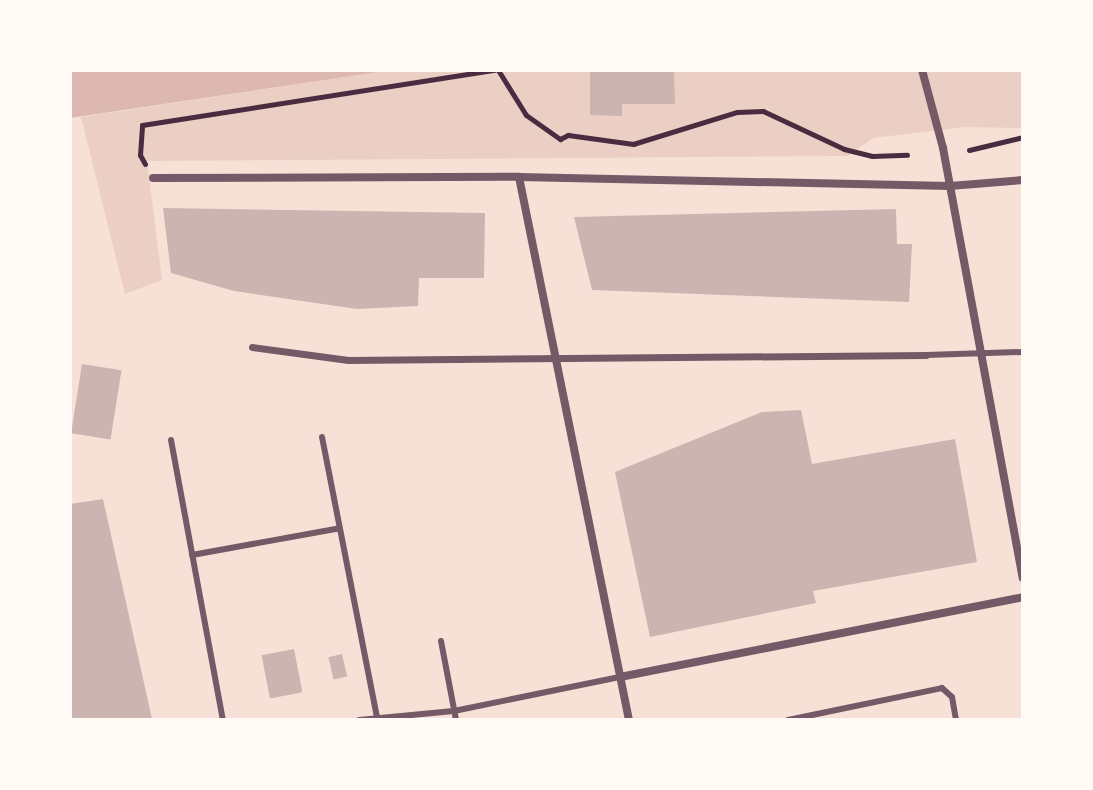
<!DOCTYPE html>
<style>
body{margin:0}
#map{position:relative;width:1093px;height:790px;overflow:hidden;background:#f7e1d7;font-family:Overpass,sans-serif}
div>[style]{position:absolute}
.green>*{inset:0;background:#ebcfc5}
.water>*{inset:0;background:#dcb8b0}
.building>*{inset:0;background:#ccb4b1;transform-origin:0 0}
.path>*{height:5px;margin:-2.5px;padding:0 2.5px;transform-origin:2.5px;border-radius:2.5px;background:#4a2c40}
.service>*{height:6px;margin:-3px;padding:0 3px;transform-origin:3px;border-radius:3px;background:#755966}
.pedestrian>*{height:7px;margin:-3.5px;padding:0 3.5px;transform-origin:3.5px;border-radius:3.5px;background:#755966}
.minor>*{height:8px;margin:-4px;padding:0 4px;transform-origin:4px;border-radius:4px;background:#755966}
span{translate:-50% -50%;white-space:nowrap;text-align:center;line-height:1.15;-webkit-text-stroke:6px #fffaf5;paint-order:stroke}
.frame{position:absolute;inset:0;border:72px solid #fffaf5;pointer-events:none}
</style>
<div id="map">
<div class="green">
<div style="clip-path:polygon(392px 70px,1023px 70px,1023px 128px,965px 127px,873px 138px,848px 156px,147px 161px,162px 280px,125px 294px,81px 117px)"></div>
</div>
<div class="water">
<div style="clip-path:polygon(70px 70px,392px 70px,70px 118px)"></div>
</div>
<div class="building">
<div style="clip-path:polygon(590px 71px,674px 71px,675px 104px,622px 104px,622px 116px,590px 115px)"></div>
<div style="clip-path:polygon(163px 208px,485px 213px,484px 278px,419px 278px,418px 306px,357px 309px,234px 291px,171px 273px)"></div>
<div style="clip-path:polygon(896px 209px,897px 244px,912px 244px,909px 302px,592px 290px,574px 217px)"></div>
<div style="left:82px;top:364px;width:40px;height:70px;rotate:9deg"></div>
<div style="clip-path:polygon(801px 410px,812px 464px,955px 439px,977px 562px,813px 591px,816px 603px,650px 637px,615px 472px,762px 412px)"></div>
<div style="clip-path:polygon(103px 499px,152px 719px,70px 720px,70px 504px)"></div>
<div style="left:294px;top:649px;width:44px;height:33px;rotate:79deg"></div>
<div style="left:342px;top:654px;width:23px;height:14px;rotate:77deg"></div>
</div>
<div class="path">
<div style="left:498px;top:70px;width:53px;rotate:58.1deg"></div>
<div style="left:526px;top:115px;width:42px;rotate:35.2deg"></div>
<div style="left:560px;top:139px;width:9px;rotate:-27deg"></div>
<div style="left:568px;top:135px;width:66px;rotate:7.9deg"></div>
<div style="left:633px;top:144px;width:109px;rotate:-17.1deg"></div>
<div style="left:737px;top:112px;width:26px;rotate:-2deg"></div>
<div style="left:763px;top:111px;width:89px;rotate:25.1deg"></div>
<div style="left:844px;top:149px;width:29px;rotate:14deg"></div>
<div style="left:872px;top:156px;width:35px;rotate:-2deg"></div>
<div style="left:969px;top:150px;width:56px;rotate:-13.5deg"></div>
<div style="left:145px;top:164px;width:10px;rotate:-119deg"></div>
<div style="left:140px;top:155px;width:30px;rotate:-86deg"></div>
<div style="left:142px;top:125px;width:357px;rotate:-8.9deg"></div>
</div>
<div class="service">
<div style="left:926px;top:355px;width:97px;rotate:-1.8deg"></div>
<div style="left:322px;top:437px;width:285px;rotate:78.9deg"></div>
<div style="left:171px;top:440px;width:285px;rotate:79.5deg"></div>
<div style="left:192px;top:555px;width:150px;rotate:-10.3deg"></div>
<div style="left:441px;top:641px;width:80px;rotate:79.2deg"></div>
<div style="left:359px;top:720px;width:95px;rotate:-5.4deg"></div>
<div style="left:454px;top:711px;width:169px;rotate:-11.6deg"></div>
<div style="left:788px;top:720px;width:157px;rotate:-11.7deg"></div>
<div style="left:942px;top:688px;width:13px;rotate:42deg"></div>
<div style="left:952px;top:697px;width:23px;rotate:80deg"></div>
</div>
<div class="pedestrian">
<div style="left:252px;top:347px;width:97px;rotate:7.7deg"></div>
<div style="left:348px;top:360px;width:578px;rotate:-0.5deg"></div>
</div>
<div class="minor">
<div style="left:922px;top:70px;width:81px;rotate:74.9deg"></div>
<div style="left:943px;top:148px;width:437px;rotate:79.5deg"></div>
<div style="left:519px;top:177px;width:554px;rotate:78.55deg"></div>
<div style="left:153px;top:178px;width:366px;rotate:-0.2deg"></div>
<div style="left:519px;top:177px;width:431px;rotate:1.2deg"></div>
<div style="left:950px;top:186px;width:73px;rotate:-4.7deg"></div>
<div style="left:620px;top:677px;width:411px;rotate:-11.2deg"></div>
</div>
<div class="frame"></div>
</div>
